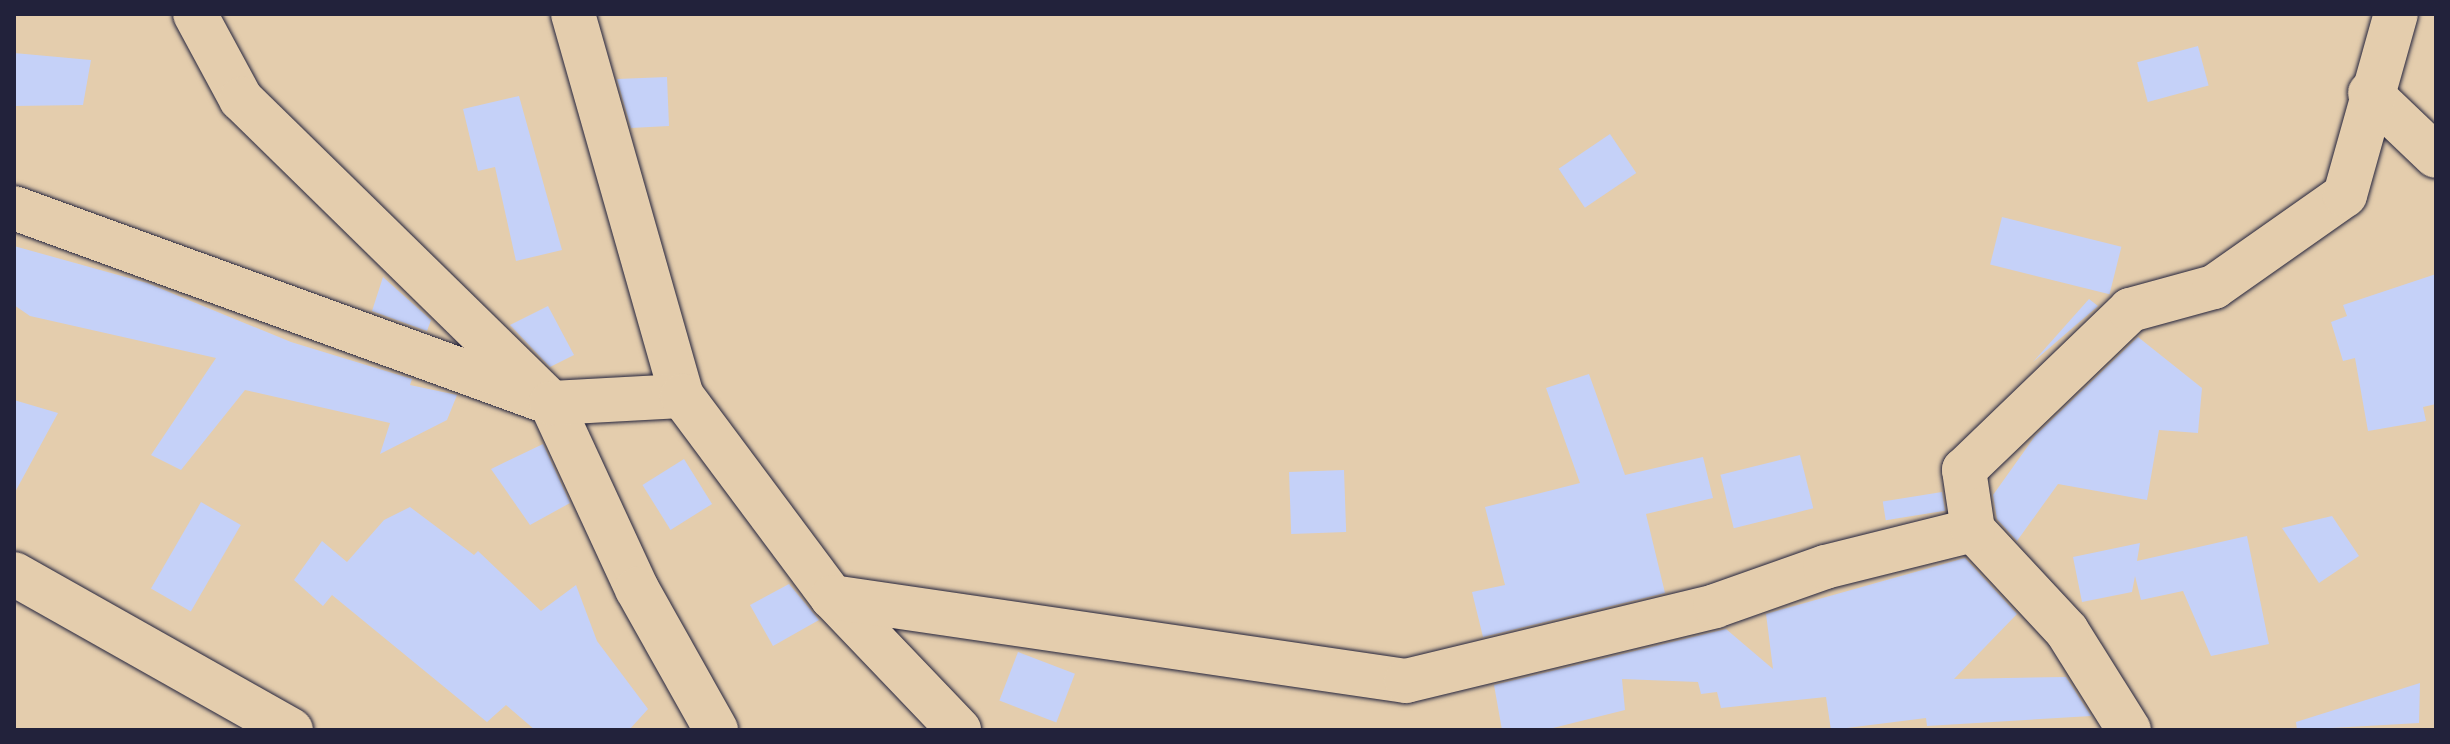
<!DOCTYPE html>
<style>
body{margin:0}
#map{position:relative;width:2450px;height:744px;overflow:hidden;background:#e4cdad;font-family:"Playpen Sans",sans-serif}
div>[style]{position:absolute}
.building>*{inset:0;background:#c5d1f8;transform-origin:0 0}
.roads{filter:drop-shadow(0 0 2px #22223b) drop-shadow(0 0 2px #22223b)}
.minor>*{height:44px;margin:-22px;padding:0 22px;transform-origin:22px;border-radius:22px;background:#e4cdad}
span{translate:-50% -50%;white-space:nowrap;text-align:center;line-height:1.15;-webkit-text-stroke:6px #e4cdad;paint-order:stroke}
.frame{position:absolute;inset:0;border:16px solid #22223b;pointer-events:none}
</style>
<div id="map">
<div class="building">
<div style="left:2198px;top:46px;width:41px;height:63px;rotate:75deg"></div>
<div style="clip-path:polygon(14px 53px,91px 60px,83px 105px,14px 106px)"></div>
<div style="clip-path:polygon(667px 77px,669px 126px,631px 128px,617px 79px)"></div>
<div style="clip-path:polygon(519px 96px,562px 250px,516px 261px,495px 167px,478px 171px,463px 109px)"></div>
<div style="left:1610px;top:134px;width:47px;height:62px;rotate:56deg"></div>
<div style="left:2002px;top:217px;width:123px;height:49px;rotate:14deg"></div>
<div style="clip-path:polygon(14px 246px,147px 283px,291px 342px,412px 379px,410px 385px,457px 395px,447px 420px,380px 454px,390px 423px,245px 390px,181px 470px,151px 455px,216px 358px,30px 316px,14px 305px)"></div>
<div style="clip-path:polygon(2436px 274px,2436px 404px,2423px 407px,2426px 421px,2368px 431px,2355px 358px,2343px 361px,2331px 322px,2347px 316px,2343px 305px)"></div>
<div style="clip-path:polygon(383px 277px,431px 320px,427px 331px,372px 311px)"></div>
<div style="clip-path:polygon(2089px 299px,2098px 306px,2033px 362px)"></div>
<div style="clip-path:polygon(548px 306px,574px 355px,550px 367px,510px 325px)"></div>
<div style="clip-path:polygon(2138px 337px,2202px 388px,2198px 433px,2159px 430px,2147px 500px,2058px 484px,2017px 541px,1997px 519px,1993px 495px,2035px 436px)"></div>
<div style="clip-path:polygon(1589px 374px,1625px 475px,1703px 457px,1713px 498px,1646px 514px,1665px 593px,1483px 637px,1472px 592px,1505px 585px,1485px 507px,1580px 483px,1546px 388px)"></div>
<div style="clip-path:polygon(14px 400px,58px 413px,14px 494px)"></div>
<div style="clip-path:polygon(543px 444px,570px 503px,530px 525px,491px 469px)"></div>
<div style="left:1800px;top:455px;width:55px;height:82px;rotate:76deg"></div>
<div style="left:684px;top:459px;width:53px;height:49px;rotate:58deg"></div>
<div style="left:1344px;top:470px;width:62px;height:55px;rotate:88deg"></div>
<div style="left:1942px;top:492px;width:19px;height:60px;rotate:81deg"></div>
<div style="left:201px;top:502px;width:46px;height:100px;rotate:30deg"></div>
<div style="clip-path:polygon(410px 507px,474px 555px,478px 551px,541px 611px,576px 585px,597px 641px,648px 709px,629px 730px,535px 730px,506px 705px,487px 722px,332px 595px,323px 606px,294px 580px,322px 541px,347px 562px,384px 520px)"></div>
<div style="clip-path:polygon(2332px 516px,2359px 556px,2319px 583px,2282px 528px)"></div>
<div style="clip-path:polygon(2247px 536px,2269px 644px,2211px 656px,2183px 591px,2141px 600px,2135px 576px,2132px 592px,2082px 602px,2073px 557px,2140px 543px,2137px 561px)"></div>
<div style="clip-path:polygon(1965px 558px,2017px 614px,1954px 679px,2066px 677px,2091px 716px,1927px 726px,1926px 718px,1831px 730px,1826px 697px,1721px 708px,1717px 692px,1701px 694px,1698px 682px,1622px 679px,1625px 710px,1545px 730px,1502px 730px,1494px 685px,1726px 629px,1773px 669px,1766px 614px)"></div>
<div style="clip-path:polygon(789px 584px,819px 620px,773px 646px,750px 605px)"></div>
<div style="left:1018px;top:652px;width:61px;height:52px;rotate:21deg"></div>
<div style="clip-path:polygon(2420px 683px,2419px 723px,2297px 730px,2296px 722px)"></div>
</div>
<div class="roads">
<div class="minor">
<div style="left:195px;top:14px;width:97px;rotate:61.6deg"></div>
<div style="left:241px;top:99px;width:434px;rotate:44.4deg"></div>
<div style="left:551px;top:403px;width:205px;rotate:65.2deg"></div>
<div style="left:637px;top:589px;width:162px;rotate:60.7deg"></div>
<div style="left:573px;top:14px;width:397px;rotate:74.1deg"></div>
<div style="left:2370px;top:93px;width:91px;rotate:43.7deg"></div>
<div style="left:14px;top:208px;width:571px;rotate:19.96deg"></div>
<div style="left:551px;top:403px;width:131px;rotate:-3.1deg"></div>
<div style="left:682px;top:396px;width:251px;rotate:53.3deg"></div>
<div style="left:832px;top:597px;width:184px;rotate:46.3deg"></div>
<div style="left:14px;top:574px;width:318px;rotate:29.4deg"></div>
<div style="left:832px;top:597px;width:580px;rotate:8.33deg"></div>
<div style="left:1406px;top:681px;width:318px;rotate:-13.6deg"></div>
<div style="left:1715px;top:606px;width:117px;rotate:-19.5deg"></div>
<div style="left:1825px;top:567px;width:153px;rotate:-14deg"></div>
<div style="left:2129px;top:730px;width:117px;rotate:-122.1deg"></div>
<div style="left:2067px;top:631px;width:138px;rotate:-132.9deg"></div>
<div style="left:1973px;top:530px;width:61px;rotate:-98.5deg"></div>
<div style="left:1964px;top:470px;width:231px;rotate:-43.9deg"></div>
<div style="left:2130px;top:310px;width:87px;rotate:-15.3deg"></div>
<div style="left:2214px;top:287px;width:160px;rotate:-35.1deg"></div>
<div style="left:2345px;top:195px;width:188px;rotate:-74.3deg"></div>
</div>
</div>
<div class="frame"></div>
</div>
